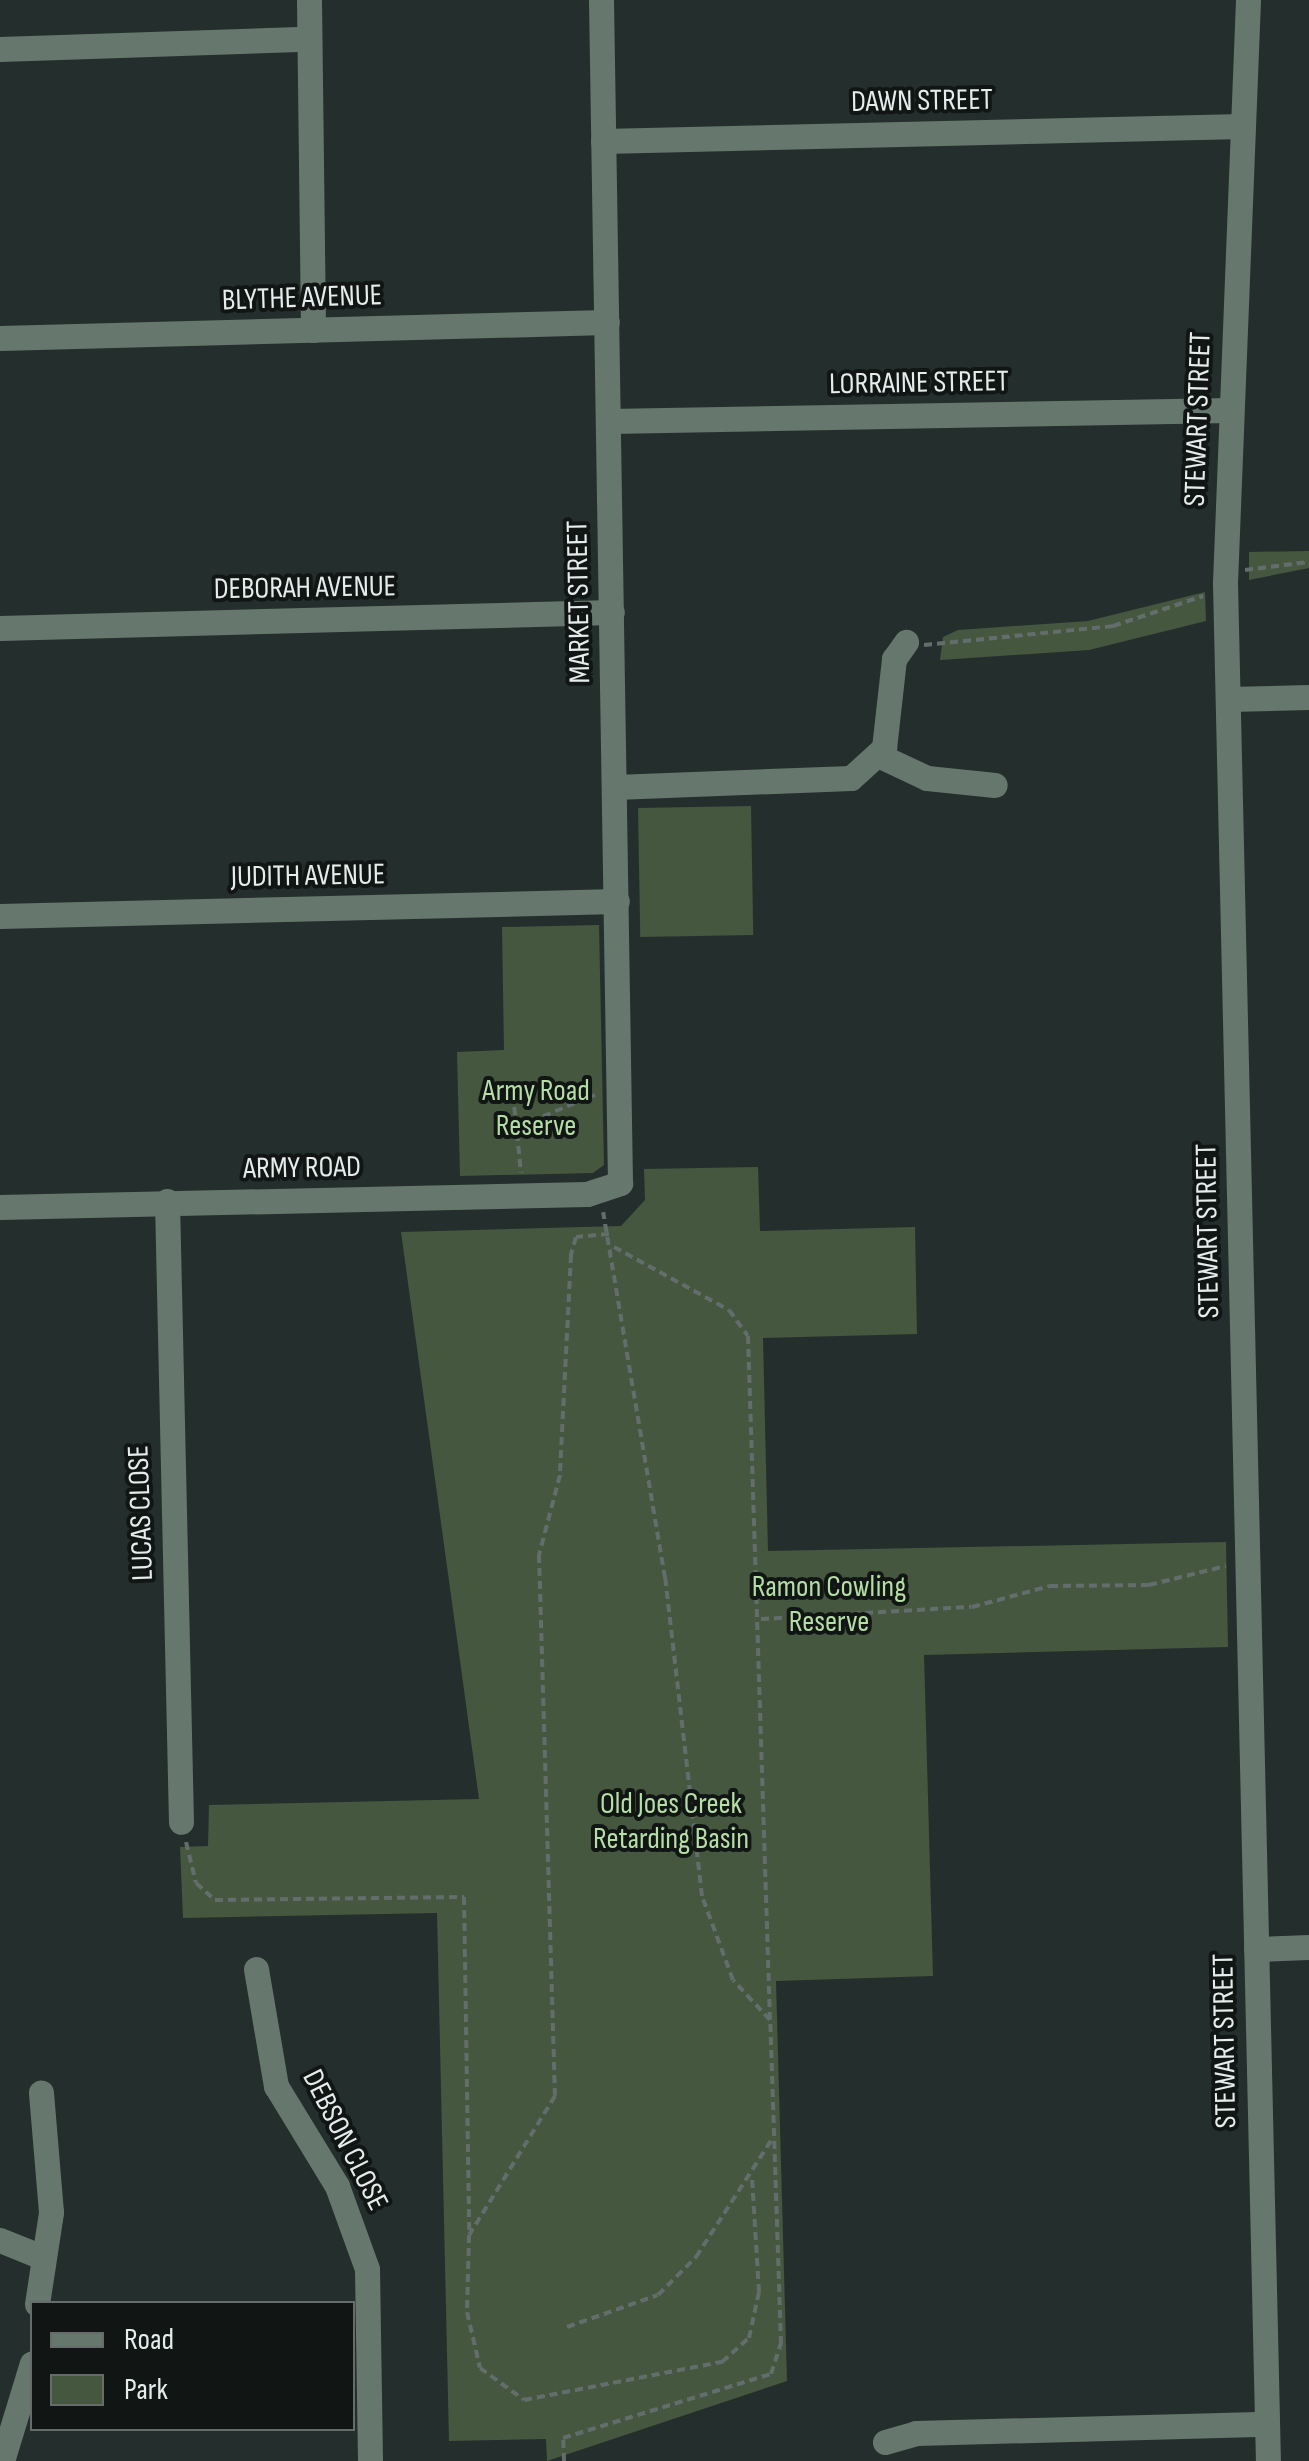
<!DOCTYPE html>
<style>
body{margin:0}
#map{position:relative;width:1309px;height:2461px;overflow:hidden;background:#242f2d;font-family:"Sofia Sans Condensed",sans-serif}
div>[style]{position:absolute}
.green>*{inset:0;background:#45573e;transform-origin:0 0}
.path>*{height:4px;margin-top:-2px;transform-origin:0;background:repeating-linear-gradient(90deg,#636d6b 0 8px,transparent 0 13px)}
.minor>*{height:25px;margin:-12.5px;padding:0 12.5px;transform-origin:12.5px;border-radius:12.5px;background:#66786e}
span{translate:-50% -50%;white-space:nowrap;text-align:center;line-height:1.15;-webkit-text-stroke:8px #111615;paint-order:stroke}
.street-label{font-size:30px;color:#e5eceb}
.park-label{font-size:30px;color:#b5dea5}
.legend{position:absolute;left:30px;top:2301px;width:325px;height:130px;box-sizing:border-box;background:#111615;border:2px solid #666c6b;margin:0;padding:12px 18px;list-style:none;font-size:30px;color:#e5eceb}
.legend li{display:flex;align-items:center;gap:20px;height:50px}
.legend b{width:50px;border:2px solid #666c6b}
</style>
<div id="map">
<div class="green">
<div style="clip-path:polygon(1309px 551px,1309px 568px,1249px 580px,1249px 552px)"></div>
<div style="clip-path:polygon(1205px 592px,1206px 621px,1089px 650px,940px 660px,943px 637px,958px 630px,1088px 621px)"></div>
<div style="left:751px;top:806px;width:129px;height:113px;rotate:89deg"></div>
<div style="clip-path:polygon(599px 925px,604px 1165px,593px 1173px,460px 1176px,457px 1052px,504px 1050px,502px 927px)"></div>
<div style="clip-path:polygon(758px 1167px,760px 1231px,915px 1227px,917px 1334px,763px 1338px,768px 1551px,1226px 1542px,1228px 1647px,924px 1655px,933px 1976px,776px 1981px,787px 2381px,547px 2461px,546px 2439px,449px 2441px,437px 1913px,183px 1918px,180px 1847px,208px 1846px,209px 1805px,479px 1799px,401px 1232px,621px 1226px,645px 1200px,644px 1169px)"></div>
</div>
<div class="path">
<div style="left:1245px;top:570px;width:64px;rotate:-7.1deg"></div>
<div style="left:924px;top:645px;width:190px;rotate:-5.7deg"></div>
<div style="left:1113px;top:626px;width:95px;rotate:-18.4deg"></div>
<div style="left:513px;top:1094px;width:79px;rotate:84.2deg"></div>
<div style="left:519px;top:1126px;width:82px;rotate:-22.2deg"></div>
<div style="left:609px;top:1234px;width:33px;rotate:175deg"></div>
<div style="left:576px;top:1237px;width:19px;rotate:106deg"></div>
<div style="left:571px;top:1255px;width:220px;rotate:92.9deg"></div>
<div style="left:560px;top:1475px;width:83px;rotate:104.7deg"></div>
<div style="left:539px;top:1555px;width:541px;rotate:88.31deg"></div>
<div style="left:555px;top:2096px;width:163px;rotate:121.7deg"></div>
<div style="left:469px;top:2235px;width:77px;rotate:91.5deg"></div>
<div style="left:467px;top:2312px;width:57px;rotate:76.9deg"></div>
<div style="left:480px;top:2368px;width:54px;rotate:36deg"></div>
<div style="left:524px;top:2400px;width:202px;rotate:-10.9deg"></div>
<div style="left:722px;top:2362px;width:36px;rotate:-42deg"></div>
<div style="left:749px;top:2338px;width:47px;rotate:-77.7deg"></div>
<div style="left:759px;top:2292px;width:115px;rotate:-93.5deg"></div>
<div style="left:614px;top:1247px;width:131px;rotate:28.7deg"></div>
<div style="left:729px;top:1310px;width:32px;rotate:54deg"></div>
<div style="left:748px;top:1336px;width:684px;rotate:88.16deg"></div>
<div style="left:761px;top:1619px;width:211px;rotate:-3.3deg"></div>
<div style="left:972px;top:1607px;width:81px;rotate:-15.1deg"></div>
<div style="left:1050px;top:1586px;width:99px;rotate:-0.6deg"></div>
<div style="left:1149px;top:1585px;width:79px;rotate:-13.9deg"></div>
<div style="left:186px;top:1842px;width:42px;rotate:76.3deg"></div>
<div style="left:196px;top:1883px;width:25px;rotate:42deg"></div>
<div style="left:215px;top:1900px;width:249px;rotate:-0.7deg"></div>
<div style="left:464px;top:1897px;width:333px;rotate:89.1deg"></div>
<div style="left:567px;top:2327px;width:96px;rotate:-19.4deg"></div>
<div style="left:658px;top:2295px;width:54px;rotate:-45deg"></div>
<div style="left:696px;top:2257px;width:140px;rotate:-57.2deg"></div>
<div style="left:564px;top:2461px;width:23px;rotate:-92deg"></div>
<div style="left:563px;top:2438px;width:218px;rotate:-17.1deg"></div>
<div style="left:771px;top:2374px;width:32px;rotate:-72deg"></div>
<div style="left:781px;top:2344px;width:324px;rotate:-91.9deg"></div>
<div style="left:770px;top:2020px;width:54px;rotate:-132.8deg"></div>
<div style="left:733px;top:1980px;width:90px;rotate:-110.3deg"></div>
<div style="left:702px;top:1896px;width:320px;rotate:-96.6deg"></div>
<div style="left:665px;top:1578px;width:371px;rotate:-99.6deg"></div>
</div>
<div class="minor">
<div style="left:309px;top:0;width:330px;rotate:89.3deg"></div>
<div style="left:1248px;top:0;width:583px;rotate:92.26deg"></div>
<div style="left:1225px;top:583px;width:1878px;rotate:88.69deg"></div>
<div style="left:0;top:49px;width:306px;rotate:-1.9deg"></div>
<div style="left:603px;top:141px;width:640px;rotate:-1.34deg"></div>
<div style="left:0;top:338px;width:607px;rotate:-1.51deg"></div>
<div style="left:609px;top:421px;width:621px;rotate:-1.01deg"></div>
<div style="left:0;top:628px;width:612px;rotate:-1.5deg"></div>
<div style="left:1228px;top:699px;width:81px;rotate:-1.4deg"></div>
<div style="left:880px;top:756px;width:52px;rotate:25.1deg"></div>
<div style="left:927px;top:778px;width:68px;rotate:5.9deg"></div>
<div style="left:615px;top:787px;width:236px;rotate:-2.2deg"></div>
<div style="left:851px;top:778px;width:45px;rotate:-42.3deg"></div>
<div style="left:884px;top:748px;width:90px;rotate:-83.6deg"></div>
<div style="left:894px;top:659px;width:21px;rotate:-55deg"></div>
<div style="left:0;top:916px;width:617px;rotate:-1.39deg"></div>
<div style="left:167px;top:1201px;width:621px;rotate:88.71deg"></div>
<div style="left:0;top:1207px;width:587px;rotate:-1.27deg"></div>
<div style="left:587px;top:1194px;width:35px;rotate:-18deg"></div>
<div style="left:620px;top:1183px;width:1183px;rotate:-90.92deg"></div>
<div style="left:1256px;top:1949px;width:53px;rotate:-2.2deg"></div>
<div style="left:256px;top:1969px;width:119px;rotate:80.3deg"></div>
<div style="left:276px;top:2086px;width:117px;rotate:58.6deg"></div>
<div style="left:337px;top:2186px;width:88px;rotate:70.1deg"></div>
<div style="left:367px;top:2269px;width:192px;rotate:89.1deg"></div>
<div style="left:0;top:2240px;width:45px;rotate:22deg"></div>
<div style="left:37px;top:2304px;width:93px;rotate:-81.3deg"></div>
<div style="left:51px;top:2212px;width:120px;rotate:-94.8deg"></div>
<div style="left:885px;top:2442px;width:32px;rotate:-16deg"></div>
<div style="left:916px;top:2433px;width:351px;rotate:-1.5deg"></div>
<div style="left:2px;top:2461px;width:102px;rotate:-73deg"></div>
</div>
<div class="street-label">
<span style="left:922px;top:101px;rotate:-1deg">DAWN STREET</span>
<span style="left:302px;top:298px;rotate:-2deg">BLYTHE AVENUE</span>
<span style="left:919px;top:383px;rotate:-1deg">LORRAINE STREET</span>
<span style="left:1198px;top:419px;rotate:-88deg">STEWART STREET</span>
<span style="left:305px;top:588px;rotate:-1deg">DEBORAH AVENUE</span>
<span style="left:579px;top:602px;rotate:-91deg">MARKET STREET</span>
<span style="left:308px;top:876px;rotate:-1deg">JUDITH AVENUE</span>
<span style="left:302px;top:1168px;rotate:-1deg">ARMY ROAD</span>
<span style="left:1208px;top:1231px;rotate:-91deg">STEWART STREET</span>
<span style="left:141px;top:1513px;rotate:-92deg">LUCAS CLOSE</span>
<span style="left:1225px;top:2041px;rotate:-91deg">STEWART STREET</span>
<span style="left:345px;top:2140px;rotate:63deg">DEBSON CLOSE</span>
</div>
<div class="park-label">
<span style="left:536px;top:1108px">Army Road<br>Reserve</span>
<span style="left:829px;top:1604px">Ramon Cowling<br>Reserve</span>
<span style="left:671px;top:1821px">Old Joes Creek<br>Retarding Basin</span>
</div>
<ul class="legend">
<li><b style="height:12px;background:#66786e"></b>Road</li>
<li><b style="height:28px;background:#45573e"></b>Park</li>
</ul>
</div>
